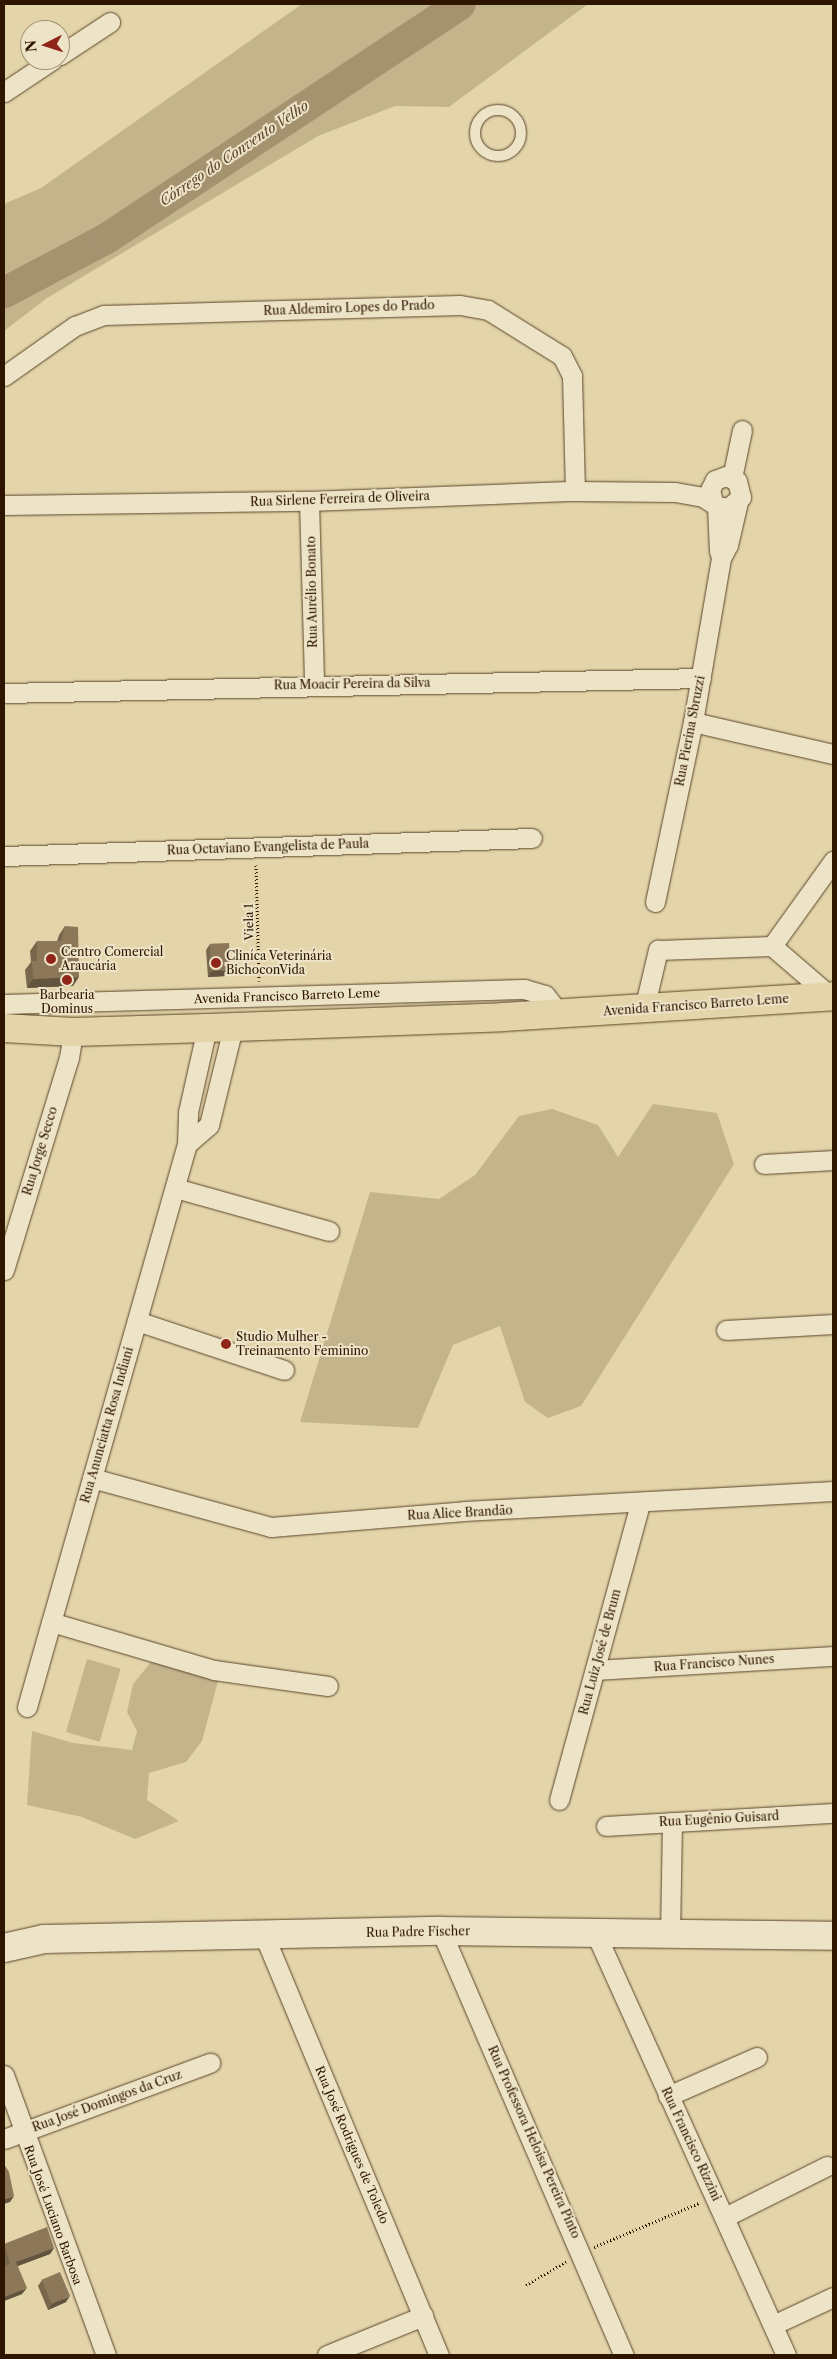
<!DOCTYPE html>
<meta charset="utf-8">
<style>
body{margin:0}
#map{position:relative;width:837px;height:2359px;overflow:hidden;background:#e3d4a9;font-family:"Libre Caslon Text",serif}
div>[style]{position:absolute}
.green>*{inset:0;background:#c4b48c;transform-origin:0 0}
.river>*{height:31px;margin:-15.5px;padding:0 15.5px;transform-origin:15.5px;border-radius:15.5px;background:#a59370}
.path>*{height:3px;margin-top:-1.5px;transform-origin:0;background:repeating-linear-gradient(90deg,#2e1500 0 1px,transparent 0 3.5px)}
.roads{filter:drop-shadow(0 0 1px #5b452a) drop-shadow(0 0 1px #5b452a)}
.lane>*{height:10px;margin:-5px;padding:0 5px;transform-origin:5px;border-radius:5px;background:#ede3c7}
.lane>.ring{margin:-5px;padding:0;box-sizing:content-box;background:none;border:10px solid #ede3c7;border-radius:50%}
.street>*{height:19px;margin:-9.5px;padding:0 9.5px;transform-origin:9.5px;border-radius:9.5px;background:#ede3c7}
.secondary>*{height:28px;margin:-14px;padding:0 14px;transform-origin:14px;border-radius:14px;background:#ede3c7}
.primary>*{height:28px;margin:-14px;padding:0 14px;transform-origin:14px;border-radius:14px;background:#e3d4a9}
.wall>*{inset:0;background:#78674c}
.shaded-wall>*{inset:0;background:#62543e}
.building>*{inset:0;background:#8c7858;transform-origin:0 0}
.dots>*{width:14px;height:14px;translate:-50% -50%;box-sizing:border-box;border:2px solid #ede3c7;border-radius:50%}
span{translate:-50% -50%;white-space:nowrap;text-align:center;line-height:1.15;-webkit-text-stroke:4px #ede3c7;paint-order:stroke}
.street-label{font-size:12px;color:#2e1500}
.poi-label{font-size:12px;color:#2e1500}
.left{translate:0 -50%;text-align:left}
.water-label{font-size:14px;color:#5e472d;font-style:italic}
.frame{position:absolute;inset:0;border:5px solid #2e1500;pointer-events:none}
.north{position:absolute;left:20px;top:20px;width:50px;height:50px;box-sizing:border-box;background:#ede3c7;border:1px solid #a19177;border-radius:50%;rotate:265deg;font-size:14px;font-weight:700;line-height:20px;text-align:center;color:#2e1500}
.north::after{content:'';display:block;margin:auto;width:18px;height:22px;background:#8f2418;clip-path:polygon(50% 0,100% 100%,50% 72%,0 100%)}
</style>
<div id="map">
<div class="green">
<div style="clip-path:polygon(302px 4px,588px 4px,449px 107px,395px 106px,318px 136px,47px 298px,4px 331px,4px 204px,41px 188px)"></div>
<div style="clip-path:polygon(653px 1104px,717px 1113px,734px 1164px,581px 1406px,548px 1418px,525px 1402px,500px 1326px,453px 1345px,418px 1428px,300px 1422px,370px 1192px,439px 1199px,475px 1175px,519px 1116px,552px 1109px,598px 1125px,618px 1157px)"></div>
<div style="left:87px;top:1659px;width:35px;height:76px;rotate:16deg"></div>
<div style="clip-path:polygon(151px 1662px,219px 1677px,202px 1741px,186px 1762px,149px 1773px,147px 1800px,179px 1821px,135px 1839px,82px 1817px,27px 1805px,32px 1731px,73px 1743px,132px 1750px,137px 1731px,127px 1712px,133px 1684px)"></div>
</div>
<div class="river">
<div style="left:4px;top:292px;width:115px;rotate:-27.9deg"></div>
<div style="left:106px;top:238px;width:424px;rotate:-33.5deg"></div>
</div>
<div class="path">
<div style="left:256px;top:865px;width:116px;rotate:88.5deg"></div>
<div style="left:594px;top:2247px;width:114px;rotate:-22.7deg"></div>
<div style="left:526px;top:2285px;width:48px;rotate:-30.3deg"></div>
</div>
<div class="roads">
<div class="lane">
<div class="ring" style="left:475px;top:110px;width:36px;height:36px"></div>
</div>
<div class="street">
<div style="left:60px;top:55px;width:60px;rotate:-33.4deg"></div>
<div style="left:4px;top:92px;width:58px;rotate:-33.7deg"></div>
<div style="left:4px;top:376px;width:87px;rotate:-35.2deg"></div>
<div style="left:75px;top:326px;width:31px;rotate:-21deg"></div>
<div style="left:104px;top:315px;width:356px;rotate:-1.6deg"></div>
<div style="left:460px;top:305px;width:28px;rotate:10deg"></div>
<div style="left:488px;top:310px;width:87px;rotate:31.9deg"></div>
<div style="left:562px;top:356px;width:22px;rotate:63deg"></div>
<div style="left:572px;top:376px;width:115px;rotate:88.5deg"></div>
<div style="left:732px;top:478px;width:49px;rotate:-78.2deg"></div>
<div style="left:309px;top:501px;width:183px;rotate:88.4deg"></div>
<div style="left:4px;top:505px;width:305px;rotate:-0.8deg"></div>
<div style="left:309px;top:501px;width:266px;rotate:-2.2deg"></div>
<div style="left:575px;top:491px;width:100px;rotate:0.6deg"></div>
<div style="left:675px;top:492px;width:28px;rotate:10deg"></div>
<div style="left:703px;top:497px;width:17px;rotate:33deg"></div>
<div style="left:717px;top:506px;width:11px;rotate:10deg"></div>
<div style="left:728px;top:508px;width:17px;rotate:-40deg"></div>
<div style="left:741px;top:497px;width:16px;rotate:-104deg"></div>
<div style="left:737px;top:481px;width:12px;rotate:-156deg"></div>
<div style="left:726px;top:476px;width:12px;rotate:160deg"></div>
<div style="left:715px;top:480px;width:11px;rotate:117deg"></div>
<div style="left:710px;top:490px;width:12px;rotate:76deg"></div>
<div style="left:717px;top:506px;width:46px;rotate:87.5deg"></div>
<div style="left:4px;top:693px;width:697px;rotate:-1.23deg"></div>
<div style="left:693px;top:722px;width:144px;rotate:12.9deg"></div>
<div style="left:4px;top:856px;width:528px;rotate:-1.95deg"></div>
<div style="left:655px;top:902px;width:184px;rotate:-78.1deg"></div>
<div style="left:693px;top:722px;width:166px;rotate:-80.3deg"></div>
<div style="left:721px;top:558px;width:15px;rotate:-62deg"></div>
<div style="left:728px;top:545px;width:44px;rotate:-76.9deg"></div>
<div style="left:772px;top:946px;width:105px;rotate:-54.3deg"></div>
<div style="left:4px;top:1004px;width:520px;rotate:-1.65deg"></div>
<div style="left:524px;top:989px;width:22px;rotate:16deg"></div>
<div style="left:545px;top:995px;width:24px;rotate:52deg"></div>
<div style="left:644px;top:1009px;width:61px;rotate:-76.7deg"></div>
<div style="left:658px;top:950px;width:114px;rotate:-2deg"></div>
<div style="left:772px;top:946px;width:77px;rotate:40.8deg"></div>
<div style="left:187px;top:1144px;width:29px;rotate:-41deg"></div>
<div style="left:209px;top:1125px;width:101px;rotate:-76.2deg"></div>
<div style="left:764px;top:1164px;width:69px;rotate:-3.3deg"></div>
<div style="left:175px;top:1188px;width:160px;rotate:15.6deg"></div>
<div style="left:4px;top:1270px;width:222px;rotate:-73deg"></div>
<div style="left:69px;top:1058px;width:26px;rotate:-81deg"></div>
<div style="left:137px;top:1321px;width:155px;rotate:18.4deg"></div>
<div style="left:726px;top:1330px;width:107px;rotate:-3.2deg"></div>
<div style="left:92px;top:1478px;width:186px;rotate:15.3deg"></div>
<div style="left:271px;top:1527px;width:194px;rotate:-4.7deg"></div>
<div style="left:464px;top:1511px;width:370px;rotate:-3.1deg"></div>
<div style="left:51px;top:1622px;width:170px;rotate:16.4deg"></div>
<div style="left:214px;top:1670px;width:115px;rotate:8deg"></div>
<div style="left:596px;top:1670px;width:237px;rotate:-3.4deg"></div>
<div style="left:27px;top:1707px;width:585px;rotate:-74.14deg"></div>
<div style="left:187px;top:1144px;width:32px;rotate:-88deg"></div>
<div style="left:188px;top:1112px;width:86px;rotate:-77.3deg"></div>
<div style="left:559px;top:1800px;width:307px;rotate:-74.7deg"></div>
<div style="left:606px;top:1826px;width:227px;rotate:-3.3deg"></div>
<div style="left:441px;top:1931px;width:462px;rotate:66.7deg"></div>
<div style="left:595px;top:1932px;width:464px;rotate:65.7deg"></div>
<div style="left:264px;top:1935px;width:455px;rotate:67.4deg"></div>
<div style="left:670px;top:1936px;width:114px;rotate:-89deg"></div>
<div style="left:4px;top:2075px;width:298px;rotate:70deg"></div>
<div style="left:668px;top:2096px;width:97px;rotate:-23.7deg"></div>
<div style="left:4px;top:2139px;width:220px;rotate:-20.3deg"></div>
<div style="left:725px;top:2217px;width:114px;rotate:-26.6deg"></div>
<div style="left:773px;top:2325px;width:66px;rotate:-25deg"></div>
<div style="left:327px;top:2355px;width:104px;rotate:-22.1deg"></div>
</div>
<div class="secondary">
<div style="left:4px;top:1948px;width:41px;rotate:-12.7deg"></div>
<div style="left:44px;top:1939px;width:397px;rotate:-1.2deg"></div>
<div style="left:441px;top:1931px;width:392px;rotate:0.7deg"></div>
</div>
<div class="primary">
<div style="left:4px;top:1028px;width:69px;rotate:3.3deg"></div>
<div style="left:73px;top:1032px;width:134px;rotate:-1.7deg"></div>
<div style="left:207px;top:1028px;width:296px;rotate:-2.1deg"></div>
<div style="left:503px;top:1017px;width:331px;rotate:-3.6deg"></div>
</div>
</div>
<div class="wall">
<div style="clip-path:polygon(65px 926px,73px 986px,27px 988px,25px 970px,31px 962px,30px 951px,37px 941px,57px 941px,59px 935px)"></div>
<div style="clip-path:polygon(210px 944px,226px 976px,208px 977px,206px 950px)"></div>
<div style="clip-path:polygon(4px 2244px,54px 2248px,50px 2254px,18px 2266px,22px 2294px,4px 2301px,4px 2267px,5px 2267px,4px 2263px)"></div>
<div style="clip-path:polygon(42px 2280px,66px 2302px,48px 2310px,38px 2286px)"></div>
</div>
<div class="shaded-wall">
<div style="clip-path:polygon(230px 970px,226px 976px,208px 977px,212px 971px)"></div>
<div style="clip-path:polygon(79px 977px,73px 986px,27px 988px,33px 979px)"></div>
<div style="clip-path:polygon(14px 2196px,10px 2202px,4px 2204px,4px 2199px)"></div>
<div style="clip-path:polygon(54px 2248px,50px 2254px,12px 2268px,16px 2262px)"></div>
<div style="clip-path:polygon(27px 2288px,22px 2294px,4px 2301px,4px 2297px)"></div>
<div style="clip-path:polygon(70px 2296px,66px 2302px,48px 2310px,52px 2304px)"></div>
</div>
<div class="building">
<div style="clip-path:polygon(65px 926px,78px 927px,79px 977px,33px 979px,32px 961px,37px 961px,37px 941px,61px 941px)"></div>
<div style="left:229px;top:943px;width:27px;height:19px;rotate:88deg"></div>
<div style="clip-path:polygon(4px 2164px,9px 2172px,14px 2196px,4px 2199px)"></div>
<div style="clip-path:polygon(47px 2227px,54px 2248px,16px 2262px,27px 2288px,4px 2297px,4px 2267px,10px 2264px,4px 2244px)"></div>
<div style="left:60px;top:2272px;width:26px;height:20px;rotate:67deg"></div>
</div>
<div class="dots">
<div style="left:51px;top:959px;background:#8f2418"></div>
<div style="left:216px;top:963px;background:#8f2418"></div>
<div style="left:67px;top:980px;background:#8f2418"></div>
<div style="left:226px;top:1344px;background:#8f2418"></div>
</div>
<div class="street-label">
<span style="left:349px;top:308px;rotate:-2deg">Rua Aldemiro Lopes do Prado</span>
<span style="left:340px;top:499px;rotate:-2deg">Rua Sirlene Ferreira de Oliveira</span>
<span style="left:312px;top:592px;rotate:-91deg">Rua Aurélio Bonato</span>
<span style="left:352px;top:684px;rotate:-1deg">Rua Moacir Pereira da Silva</span>
<span style="left:690px;top:731px;rotate:-79deg">Rua Pierina Sbruzzi</span>
<span style="left:268px;top:847px;rotate:-2deg">Rua Octaviano Evangelista de Paula</span>
<span style="left:249px;top:922px;rotate:-91deg">Viela 1</span>
<span style="left:287px;top:996px;rotate:-2deg">Avenida Francisco Barreto Leme</span>
<span style="left:696px;top:1005px;rotate:-4deg">Avenida Francisco Barreto Leme</span>
<span style="left:40px;top:1151px;rotate:-73deg">Rua Jorge Secco</span>
<span style="left:107px;top:1425px;rotate:-74deg">Rua Anunciatta Rosa Indiani</span>
<span style="left:460px;top:1513px;rotate:-3deg">Rua Alice Brandão</span>
<span style="left:600px;top:1652px;rotate:-75deg">Rua Luiz José de Brum</span>
<span style="left:714px;top:1663px;rotate:-4deg">Rua Francisco Nunes</span>
<span style="left:719px;top:1819px;rotate:-3deg">Rua Eugênio Guisard</span>
<span style="left:418px;top:1932px;rotate:-1deg">Rua Padre Fischer</span>
<span style="left:107px;top:2101px;rotate:-20deg">Rua José Domingos da Cruz</span>
<span style="left:534px;top:2142px;rotate:66deg">Rua Professora Heloisa Pereira Pinto</span>
<span style="left:691px;top:2144px;rotate:65deg">Rua Francisco Rizzini</span>
<span style="left:352px;top:2145px;rotate:67deg">Rua José Rodrigues de Toledo</span>
<span style="left:53px;top:2215px;rotate:70deg">Rua José Luciano Barbosa</span>
</div>
<div class="poi-label">
<span class="left" style="left:61px;top:959px">Centro Comercial<br>Araucária</span>
<span class="left" style="left:226px;top:963px">Cliníca Veterinária<br>BichoconVida</span>
<span style="left:67px;top:1002px">Barbearia<br>Dominus</span>
<span class="left" style="left:236px;top:1344px">Studio Mulher -<br>Treinamento Feminino</span>
</div>
<div class="water-label">
<span style="left:234px;top:153px;rotate:-34deg">Córrego do Convento Velho</span>
</div>
<div class="frame"></div>
<div class="north">N</div>
</div>
